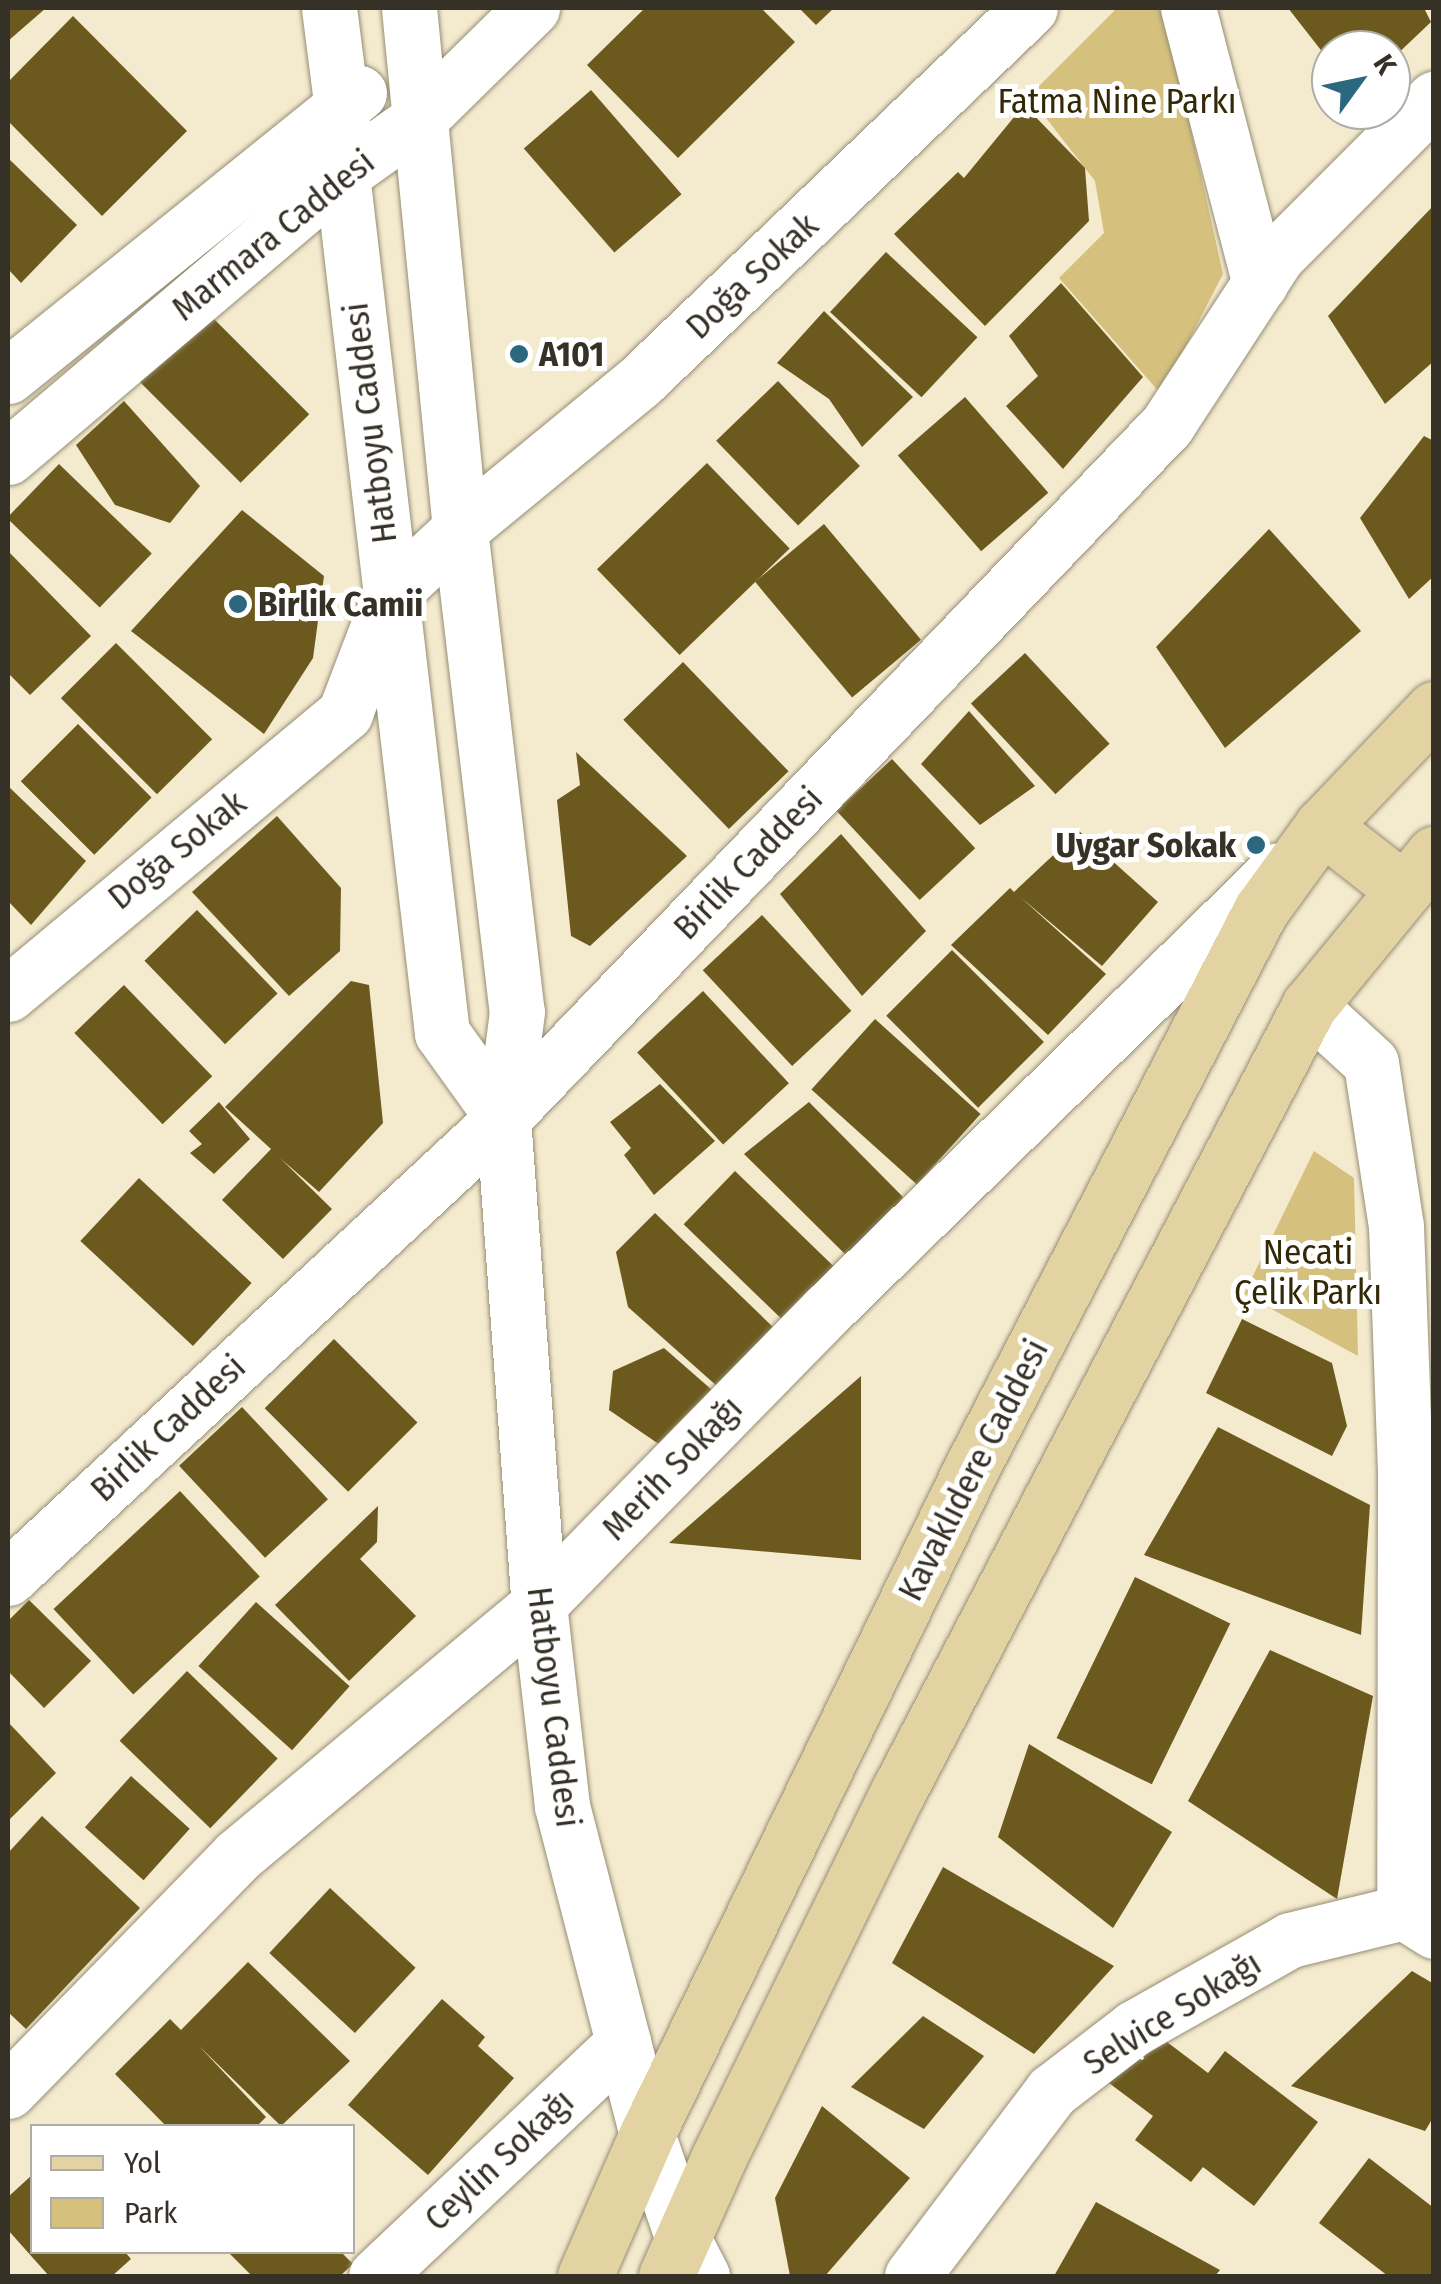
<!DOCTYPE html>
<meta charset="utf-8">
<style>
body{margin:0}
#map{position:relative;width:1441px;height:2284px;overflow:hidden;background:#f4ebcf;font-family:"Fira Sans Condensed",sans-serif}
div>[style]{position:absolute}
.green>*{inset:0;background:#d5c07e}
.building>*{inset:0;background:#6b591e;transform-origin:0 0}
.roads{filter:drop-shadow(0 0 2px #968d73) drop-shadow(0 0 2px #968d73)}
.minor>*{height:55px;margin:-27.5px;padding:0 27.5px;transform-origin:27.5px;border-radius:27.5px;background:#fff}
.major>*{height:55px;margin:-27.5px;padding:0 27.5px;transform-origin:27.5px;border-radius:27.5px;background:#e3d3a2}
.dots>*{width:28px;height:28px;translate:-50% -50%;box-sizing:border-box;border:5px solid #fff;border-radius:50%}
span{translate:-50% -50%;white-space:nowrap;text-align:center;line-height:1.15;-webkit-text-stroke:10px #fff;paint-order:stroke}
.park-label{font-size:35px;color:#332906}
.street-label{font-size:35px;color:#353126}
.poi-label{font-size:35px;color:#353126;font-weight:700}
.left{translate:0 -50%;text-align:left}
.right{translate:-100% -50%;text-align:right}
.frame{position:absolute;inset:0;border:10px solid #353126;pointer-events:none}
.legend{position:absolute;left:30px;top:2124px;width:325px;height:130px;box-sizing:border-box;background:#fff;border:2px solid #aeada8;margin:0;padding:12px 18px;list-style:none;font-size:30px;color:#353126}
.legend li{display:flex;align-items:center;gap:20px;height:50px}
.legend b{width:50px;border:2px solid #aeada8}
.north{position:absolute;left:1311px;top:30px;width:100px;height:100px;box-sizing:border-box;background:#fff;border:2px solid #aeada8;border-radius:50%;rotate:57deg;font-size:28px;font-weight:700;line-height:40px;text-align:center;color:#353126}
.north::after{content:'';display:block;margin:auto;width:35px;height:45px;background:#2b677e;clip-path:polygon(50% 0,100% 100%,50% 72%,0 100%)}
</style>
<div id="map">
<div class="green">
<div style="clip-path:polygon(1117px 8px,1164px 8px,1223px 274px,1161px 394px,1059px 278px,1104px 233px,1095px 181px,1029px 96px)"></div>
<div style="clip-path:polygon(1314px 1151px,1354px 1178px,1358px 1356px,1244px 1294px)"></div>
</div>
<div class="building">
<div style="clip-path:polygon(8px 8px,46px 8px,8px 41px)"></div>
<div style="clip-path:polygon(645px 8px,761px 8px,795px 42px,678px 158px,587px 65px)"></div>
<div style="clip-path:polygon(799px 8px,834px 8px,816px 25px)"></div>
<div style="clip-path:polygon(1288px 8px,1424px 8px,1431px 22px,1391px 60px,1391px 50px,1331px 50px,1331px 63px)"></div>
<div style="clip-path:polygon(73px 16px,187px 131px,102px 216px,8px 121px,8px 82px)"></div>
<div style="left:591px;top:90px;width:138px;height:89px;rotate:49deg"></div>
<div style="clip-path:polygon(1024px 105px,1085px 168px,1089px 221px,985px 326px,894px 234px,958px 172px,964px 178px)"></div>
<div style="clip-path:polygon(8px 158px,77px 225px,21px 283px,8px 269px)"></div>
<div style="clip-path:polygon(1434px 205px,1434px 361px,1385px 404px,1328px 316px)"></div>
<div style="left:886px;top:252px;width:125px;height:82px;rotate:43deg"></div>
<div style="clip-path:polygon(1061px 283px,1143px 377px,1063px 469px,1006px 406px,1038px 376px,1009px 336px)"></div>
<div style="left:206px;top:311px;width:146px;height:97px;rotate:45deg"></div>
<div style="clip-path:polygon(824px 311px,913px 397px,862px 447px,829px 399px,777px 363px)"></div>
<div style="left:778px;top:381px;width:118px;height:86px;rotate:46deg"></div>
<div style="left:965px;top:397px;width:127px;height:89px;rotate:49deg"></div>
<div style="clip-path:polygon(124px 401px,200px 486px,170px 523px,115px 505px,76px 445px)"></div>
<div style="clip-path:polygon(1424px 436px,1434px 441px,1434px 576px,1409px 599px,1360px 518px)"></div>
<div style="left:707px;top:463px;width:119px;height:153px;rotate:46deg"></div>
<div style="left:59px;top:464px;width:129px;height:75px;rotate:44deg"></div>
<div style="clip-path:polygon(242px 510px,324px 576px,313px 658px,264px 734px,131px 631px)"></div>
<div style="left:824px;top:524px;width:151px;height:90px;rotate:50deg"></div>
<div style="clip-path:polygon(1269px 529px,1361px 631px,1225px 748px,1156px 647px)"></div>
<div style="clip-path:polygon(8px 551px,91px 636px,30px 695px,8px 673px)"></div>
<div style="left:116px;top:643px;width:136px;height:78px;rotate:45deg"></div>
<div style="left:1025px;top:653px;width:124px;height:74px;rotate:47deg"></div>
<div style="left:683px;top:662px;width:152px;height:83px;rotate:46deg"></div>
<div style="clip-path:polygon(969px 711px,1035px 786px,980px 825px,921px 764px)"></div>
<div style="left:78px;top:724px;width:104px;height:81px;rotate:45deg"></div>
<div style="clip-path:polygon(576px 752px,687px 856px,590px 946px,571px 936px,557px 800px,580px 785px)"></div>
<div style="left:892px;top:759px;width:122px;height:76px;rotate:47deg"></div>
<div style="clip-path:polygon(8px 786px,86px 861px,31px 925px,8px 901px)"></div>
<div style="clip-path:polygon(277px 816px,341px 888px,340px 951px,289px 996px,192px 892px)"></div>
<div style="clip-path:polygon(1079px 831px,1158px 902px,1102px 966px,1019px 896px,1106px 974px,1048px 1035px,951px 945px,1010px 888px,1014px 892px)"></div>
<div style="clip-path:polygon(841px 834px,926px 931px,862px 996px,780px 894px)"></div>
<div style="left:197px;top:910px;width:116px;height:73px;rotate:46deg"></div>
<div style="left:762px;top:915px;width:131px;height:81px;rotate:47deg"></div>
<div style="left:952px;top:950px;width:130px;height:93px;rotate:45deg"></div>
<div style="clip-path:polygon(351px 981px,369px 985px,383px 1123px,319px 1192px,280px 1158px,332px 1209px,283px 1259px,222px 1200px,271px 1149px,225px 1107px)"></div>
<div style="left:124px;top:985px;width:127px;height:69px;rotate:46deg"></div>
<div style="left:703px;top:991px;width:126px;height:90px;rotate:47deg"></div>
<div style="left:875px;top:1019px;width:142px;height:95px;rotate:42deg"></div>
<div style="clip-path:polygon(660px 1084px,715px 1141px,654px 1195px,624px 1155px,631px 1148px,610px 1122px)"></div>
<div style="clip-path:polygon(219px 1102px,250px 1139px,214px 1174px,190px 1153px,202px 1144px,189px 1131px)"></div>
<div style="clip-path:polygon(809px 1102px,903px 1197px,855px 1264px,744px 1154px)"></div>
<div style="left:735px;top:1171px;width:146px;height:74px;rotate:44deg"></div>
<div style="left:139px;top:1178px;width:154px;height:86px;rotate:43deg"></div>
<div style="clip-path:polygon(655px 1213px,774px 1328px,718px 1387px,628px 1307px,616px 1252px)"></div>
<div style="clip-path:polygon(1242px 1319px,1332px 1363px,1347px 1426px,1332px 1456px,1206px 1393px)"></div>
<div style="left:334px;top:1339px;width:118px;height:98px;rotate:45deg"></div>
<div style="clip-path:polygon(664px 1348px,712px 1390px,666px 1449px,609px 1410px,613px 1371px)"></div>
<div style="clip-path:polygon(861px 1376px,861px 1560px,669px 1543px)"></div>
<div style="left:242px;top:1407px;width:126px;height:86px;rotate:47deg"></div>
<div style="clip-path:polygon(1218px 1427px,1370px 1505px,1361px 1635px,1144px 1555px)"></div>
<div style="left:180px;top:1491px;width:117px;height:173px;rotate:47deg"></div>
<div style="clip-path:polygon(378px 1506px,377px 1542px,360px 1559px,416px 1616px,349px 1681px,275px 1605px)"></div>
<div style="left:1135px;top:1577px;width:106px;height:179px;rotate:26deg"></div>
<div style="clip-path:polygon(29px 1600px,91px 1661px,44px 1708px,8px 1671px,8px 1621px)"></div>
<div style="left:256px;top:1602px;width:126px;height:86px;rotate:42deg"></div>
<div style="clip-path:polygon(1270px 1650px,1373px 1696px,1337px 1899px,1188px 1801px)"></div>
<div style="left:187px;top:1671px;width:126px;height:97px;rotate:44deg"></div>
<div style="clip-path:polygon(8px 1722px,56px 1773px,8px 1821px)"></div>
<div style="clip-path:polygon(1029px 1744px,1172px 1832px,1113px 1928px,998px 1837px)"></div>
<div style="left:131px;top:1776px;width:79px;height:69px;rotate:42deg"></div>
<div style="clip-path:polygon(42px 1816px,140px 1908px,26px 2029px,8px 2012px,8px 1853px)"></div>
<div style="clip-path:polygon(943px 1867px,1114px 1966px,1034px 2054px,892px 1963px)"></div>
<div style="left:330px;top:1888px;width:117px;height:89px;rotate:43deg"></div>
<div style="clip-path:polygon(248px 1962px,350px 2061px,281px 2126px,199px 2046px,266px 2117px,257px 2126px,166px 2126px,115px 2074px,170px 2019px,181px 2030px)"></div>
<div style="clip-path:polygon(1412px 1971px,1434px 1984px,1434px 2116px,1425px 2131px,1291px 2086px)"></div>
<div style="clip-path:polygon(442px 1999px,485px 2037px,478px 2046px,514px 2078px,428px 2175px,348px 2105px)"></div>
<div style="clip-path:polygon(923px 2016px,984px 2056px,924px 2129px,851px 2087px)"></div>
<div style="clip-path:polygon(1167px 2042px,1208px 2073px,1225px 2051px,1318px 2122px,1254px 2206px,1203px 2167px,1191px 2182px,1135px 2140px,1153px 2116px,1105px 2080px)"></div>
<div style="clip-path:polygon(822px 2106px,910px 2178px,825px 2276px,790px 2276px,775px 2198px)"></div>
<div style="clip-path:polygon(1369px 2158px,1434px 2208px,1434px 2276px,1388px 2276px,1319px 2223px)"></div>
<div style="clip-path:polygon(32px 2175px,32px 2252px,125px 2252px,131px 2259px,112px 2276px,49px 2276px,8px 2230px,8px 2197px)"></div>
<div style="clip-path:polygon(1096px 2202px,1220px 2270px,1215px 2276px,1054px 2276px)"></div>
<div style="clip-path:polygon(228px 2252px,341px 2252px,353px 2264px,340px 2276px,252px 2276px)"></div>
</div>
<div class="roads">
<div class="minor">
<div style="left:329px;top:8px;width:102px;rotate:82.7deg"></div>
<div style="left:342px;top:109px;width:65px;rotate:90deg"></div>
<div style="left:342px;top:174px;width:865px;rotate:83.36deg"></div>
<div style="left:442px;top:1033px;width:105px;rotate:54.3deg"></div>
<div style="left:409px;top:8px;width:523px;rotate:84.41deg"></div>
<div style="left:460px;top:529px;width:486px;rotate:83.3deg"></div>
<div style="left:517px;top:1012px;width:107px;rotate:97.5deg"></div>
<div style="left:503px;top:1118px;width:487px;rotate:85.8deg"></div>
<div style="left:539px;top:1604px;width:203px;rotate:83.5deg"></div>
<div style="left:562px;top:1806px;width:339px;rotate:75.5deg"></div>
<div style="left:647px;top:2134px;width:111px;rotate:71.1deg"></div>
<div style="left:683px;top:2239px;width:42px;rotate:62.8deg"></div>
<div style="left:1188px;top:8px;width:285px;rotate:75.4deg"></div>
<div style="left:8px;top:376px;width:451px;rotate:-38.9deg"></div>
<div style="left:8px;top:457px;width:438px;rotate:-40.3deg"></div>
<div style="left:342px;top:174px;width:93px;rotate:-35.4deg"></div>
<div style="left:418px;top:120px;width:160px;rotate:-44.5deg"></div>
<div style="left:8px;top:994px;width:439px;rotate:-39.8deg"></div>
<div style="left:345px;top:713px;width:126px;rotate:-69.1deg"></div>
<div style="left:390px;top:595px;width:96px;rotate:-43.3deg"></div>
<div style="left:460px;top:529px;width:232px;rotate:-39.4deg"></div>
<div style="left:639px;top:382px;width:541px;rotate:-43.73deg"></div>
<div style="left:1309px;top:1006px;width:84px;rotate:42.6deg"></div>
<div style="left:1371px;top:1063px;width:165px;rotate:81.3deg"></div>
<div style="left:1396px;top:1226px;width:248px;rotate:87.9deg"></div>
<div style="left:1405px;top:1474px;width:438px;rotate:90.1deg"></div>
<div style="left:1404px;top:1912px;width:36px;rotate:32deg"></div>
<div style="left:8px;top:1578px;width:676px;rotate:-42.9deg"></div>
<div style="left:503px;top:1118px;width:960px;rotate:-46.22deg"></div>
<div style="left:1167px;top:425px;width:203px;rotate:-56.9deg"></div>
<div style="left:1278px;top:255px;width:221px;rotate:-45deg"></div>
<div style="left:8px;top:2091px;width:328px;rotate:-45.7deg"></div>
<div style="left:237px;top:1856px;width:393px;rotate:-39.8deg"></div>
<div style="left:539px;top:1604px;width:413px;rotate:-45.6deg"></div>
<div style="left:828px;top:1309px;width:627px;rotate:-44.35deg"></div>
<div style="left:376px;top:2276px;width:340px;rotate:-43.3deg"></div>
<div style="left:912px;top:2276px;width:232px;rotate:-52.9deg"></div>
<div style="left:1052px;top:2091px;width:103px;rotate:-37.5deg"></div>
<div style="left:1134px;top:2028px;width:179px;rotate:-29.4deg"></div>
<div style="left:1290px;top:1940px;width:117px;rotate:-13.8deg"></div>
</div>
<div class="major">
<div style="left:1322px;top:826px;width:104px;rotate:38deg"></div>
<div style="left:585px;top:2276px;width:155px;rotate:-66.4deg"></div>
<div style="left:647px;top:2134px;width:742px;rotate:-64.02deg"></div>
<div style="left:972px;top:1467px;width:628px;rotate:-62.58deg"></div>
<div style="left:1261px;top:910px;width:104px;rotate:-54deg"></div>
<div style="left:1322px;top:826px;width:162px;rotate:-46.3deg"></div>
<div style="left:666px;top:2276px;width:128px;rotate:-66deg"></div>
<div style="left:718px;top:2159px;width:409px;rotate:-63.9deg"></div>
<div style="left:898px;top:1792px;width:887px;rotate:-62.39deg"></div>
<div style="left:1309px;top:1006px;width:197px;rotate:-50.6deg"></div>
</div>
</div>
<div class="dots">
<div style="left:519px;top:354px;background:#2b677e"></div>
<div style="left:238px;top:604px;background:#2b677e"></div>
<div style="left:1256px;top:845px;background:#2b677e"></div>
</div>
<div class="park-label">
<span style="left:1117px;top:101px">Fatma Nine Parkı</span>
<span style="left:1308px;top:1272px">Necati<br>Çelik Parkı</span>
</div>
<div class="street-label">
<span style="left:273px;top:235px;rotate:-39deg">Marmara Caddesi</span>
<span style="left:752px;top:276px;rotate:-43deg">Doğa Sokak</span>
<span style="left:370px;top:423px;rotate:-97deg">Hatboyu Caddesi</span>
<span style="left:177px;top:850px;rotate:-39deg">Doğa Sokak</span>
<span style="left:748px;top:863px;rotate:-46deg">Birlik Caddesi</span>
<span style="left:168px;top:1428px;rotate:-43deg">Birlik Caddesi</span>
<span style="left:672px;top:1468px;rotate:-46deg">Merih Sokağı</span>
<span style="left:973px;top:1470px;rotate:-63deg">Kavaklıdere Caddesi</span>
<span style="left:554px;top:1707px;rotate:83deg">Hatboyu Caddesi</span>
<span style="left:1172px;top:2013px;rotate:-32deg">Selvice Sokağı</span>
<span style="left:499px;top:2160px;rotate:-43deg">Ceylin Sokağı</span>
</div>
<div class="poi-label">
<span class="left" style="left:539px;top:354px">A101</span>
<span class="left" style="left:258px;top:604px">Birlik Camii</span>
<span class="right" style="left:1236px;top:845px">Uygar Sokak</span>
</div>
<div class="frame"></div>
<ul class="legend">
<li><b style="height:12px;background:#e3d3a2"></b>Yol</li>
<li><b style="height:28px;background:#d5c07e"></b>Park</li>
</ul>
<div class="north">K</div>
</div>
